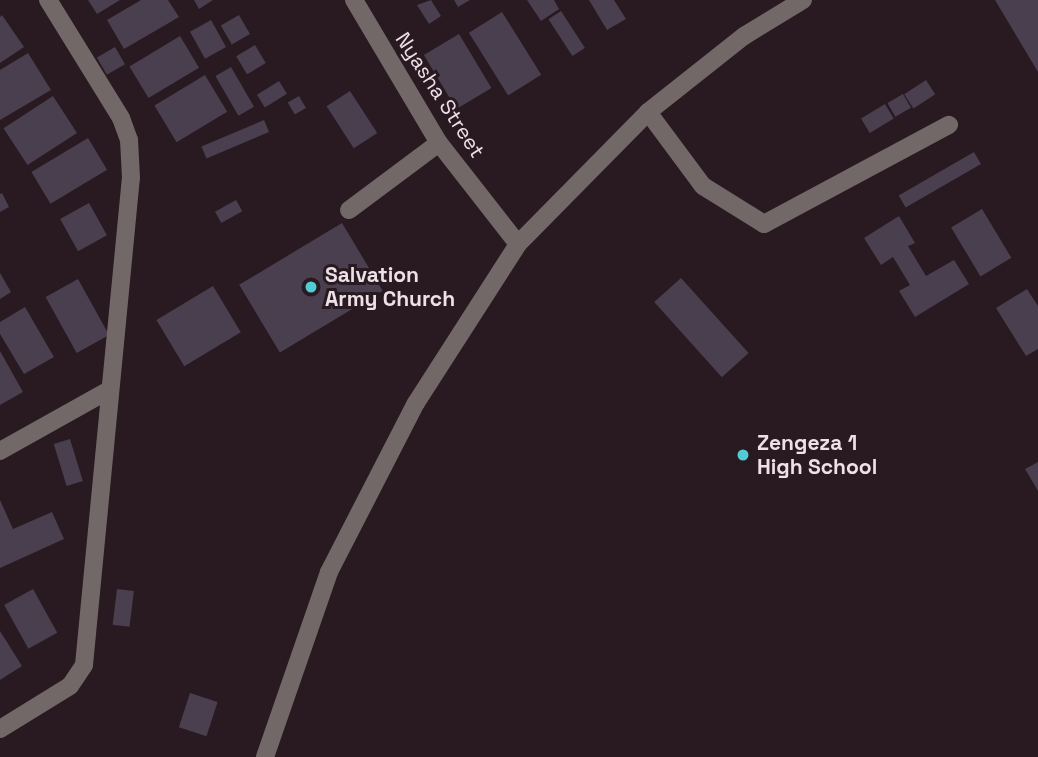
<!DOCTYPE html>
<style>
body{margin:0}
#map{position:relative;width:1038px;height:757px;overflow:hidden;background:#291921;font-family:"Space Grotesk",sans-serif}
div>[style]{position:absolute}
.building>*{inset:0;background:#4a3f4e;transform-origin:0 0}
.minor>*{height:18px;margin:-9px;padding:0 9px;transform-origin:9px;border-radius:9px;background:#726868}
.dots>*{width:19px;height:19px;translate:-50% -50%;box-sizing:border-box;border:4px solid #291921;border-radius:50%}
span{translate:-50% -50%;white-space:nowrap;text-align:center;line-height:1.15;-webkit-text-stroke:6px #291921;paint-order:stroke}
.street-label{font-size:21px;color:#ede1e7}
.poi-label{font-size:21px;color:#ede1e7;font-weight:700}
.left{translate:0 -50%;text-align:left}
</style>
<div id="map">
<div class="building">
<div style="clip-path:polygon(88px 0,120px 0,97px 14px)"></div>
<div style="clip-path:polygon(141px 0,168px 0,179px 17px,124px 49px,107px 20px)"></div>
<div style="clip-path:polygon(194px 0,213px 0,199px 9px)"></div>
<div style="clip-path:polygon(431px 0,441px 16px,429px 24px,417px 5px)"></div>
<div style="clip-path:polygon(454px 0,470px 0,458px 7px)"></div>
<div style="clip-path:polygon(527px 0,554px 0,559px 9px,541px 21px)"></div>
<div style="clip-path:polygon(589px 0,614px 0,626px 19px,607px 30px)"></div>
<div style="clip-path:polygon(995px 0,1038px 0,1038px 72px)"></div>
<div style="left:561px;top:11px;width:44px;height:15px;rotate:57deg"></div>
<div style="left:502px;top:12px;width:74px;height:39px;rotate:58deg"></div>
<div style="clip-path:polygon(2px 15px,24px 47px,0 63px,0 17px)"></div>
<div style="left:239px;top:15px;width:22px;height:21px;rotate:60deg"></div>
<div style="left:211px;top:20px;width:31px;height:24px;rotate:61deg"></div>
<div style="left:459px;top:34px;width:63px;height:41px;rotate:59deg"></div>
<div style="left:180px;top:36px;width:37px;height:59px;rotate:59deg"></div>
<div style="left:255px;top:45px;width:21px;height:22px;rotate:59deg"></div>
<div style="left:115px;top:47px;width:20px;height:21px;rotate:60deg"></div>
<div style="clip-path:polygon(28px 53px,51px 90px,0 120px,0 70px)"></div>
<div style="left:231px;top:67px;width:46px;height:18px;rotate:60deg"></div>
<div style="left:205px;top:75px;width:43px;height:59px;rotate:59deg"></div>
<div style="left:926px;top:80px;width:17px;height:26px;rotate:57deg"></div>
<div style="left:279px;top:81px;width:15px;height:26px;rotate:58deg"></div>
<div style="left:350px;top:91px;width:50px;height:28px;rotate:57deg"></div>
<div style="left:903px;top:94px;width:16px;height:18px;rotate:60deg"></div>
<div style="left:53px;top:96px;width:44px;height:59px;rotate:57deg"></div>
<div style="left:299px;top:96px;width:14px;height:13px;rotate:60deg"></div>
<div style="left:885px;top:104px;width:17px;height:28px;rotate:59deg"></div>
<div style="left:264px;top:120px;width:13px;height:68px;rotate:67deg"></div>
<div style="left:88px;top:138px;width:37px;height:66px;rotate:59deg"></div>
<div style="left:974px;top:152px;width:14px;height:87px;rotate:60deg"></div>
<div style="clip-path:polygon(2px 193px,9px 207px,0 212px,0 194px)"></div>
<div style="left:236px;top:200px;width:13px;height:24px;rotate:61deg"></div>
<div style="left:89px;top:203px;width:37px;height:33px;rotate:61deg"></div>
<div style="left:982px;top:209px;width:57px;height:36px;rotate:59deg"></div>
<div style="clip-path:polygon(899px 216px,915px 243px,908px 246px,926px 276px,954px 260px,969px 284px,915px 317px,899px 291px,910px 285px,893px 257px,881px 265px,864px 238px)"></div>
<div style="left:342px;top:223px;width:79px;height:120px;rotate:59deg"></div>
<div style="clip-path:polygon(0 273px,11px 292px,0 299px)"></div>
<div style="left:681px;top:278px;width:101px;height:36px;rotate:48deg"></div>
<div style="left:78px;top:279px;width:64px;height:37px;rotate:61deg"></div>
<div style="left:213px;top:286px;width:54px;height:66px;rotate:59deg"></div>
<div style="clip-path:polygon(1027px 289px,1038px 306px,1038px 349px,1026px 356px,996px 308px)"></div>
<div style="clip-path:polygon(25px 307px,54px 357px,24px 374px,0 334px,0 322px)"></div>
<div style="clip-path:polygon(0 351px,23px 392px,0 405px)"></div>
<div style="left:70px;top:439px;width:44px;height:17px;rotate:73deg"></div>
<div style="clip-path:polygon(1038px 462px,1038px 491px,1025px 469px)"></div>
<div style="clip-path:polygon(0 500px,13px 529px,52px 512px,64px 539px,0 568px)"></div>
<div style="left:33px;top:589px;width:50px;height:33px;rotate:61deg"></div>
<div style="left:117px;top:589px;width:17px;height:36px;rotate:7deg"></div>
<div style="clip-path:polygon(0 631px,22px 666px,0 680px)"></div>
<div style="left:190px;top:693px;width:29px;height:36px;rotate:18deg"></div>
</div>
<div class="minor">
<div style="left:354px;top:0;width:166px;rotate:59.3deg"></div>
<div style="left:439px;top:143px;width:128px;rotate:52deg"></div>
<div style="left:648px;top:112px;width:92px;rotate:53.4deg"></div>
<div style="left:703px;top:186px;width:72px;rotate:31.9deg"></div>
<div style="left:764px;top:224px;width:210px;rotate:-28.2deg"></div>
<div style="left:349px;top:210px;width:112px;rotate:-36.7deg"></div>
<div style="left:0;top:451px;width:125px;rotate:-29.2deg"></div>
<div style="left:0;top:729px;width:82px;rotate:-31.6deg"></div>
<div style="left:70px;top:686px;width:25px;rotate:-56deg"></div>
<div style="left:84px;top:665px;width:489px;rotate:-84.5deg"></div>
<div style="left:131px;top:178px;width:38px;rotate:-93deg"></div>
<div style="left:129px;top:140px;width:23px;rotate:-110deg"></div>
<div style="left:121px;top:118px;width:139px;rotate:-121.7deg"></div>
<div style="left:265px;top:757px;width:196px;rotate:-70.9deg"></div>
<div style="left:329px;top:572px;width:190px;rotate:-62.8deg"></div>
<div style="left:416px;top:403px;width:189px;rotate:-57.3deg"></div>
<div style="left:518px;top:244px;width:185px;rotate:-45.4deg"></div>
<div style="left:648px;top:112px;width:122px;rotate:-38.4deg"></div>
<div style="left:744px;top:36px;width:69px;rotate:-31.4deg"></div>
</div>
<div class="dots">
<div style="left:311px;top:287px;background:#51ccd4"></div>
<div style="left:743px;top:455px;background:#51ccd4"></div>
</div>
<div class="street-label">
<span style="left:440px;top:95px;rotate:57deg">Nyasha Street</span>
</div>
<div class="poi-label">
<span class="left" style="left:325px;top:287px">Salvation<br>Army Church</span>
<span class="left" style="left:757px;top:455px">Zengeza 1<br>High School</span>
</div>
</div>
